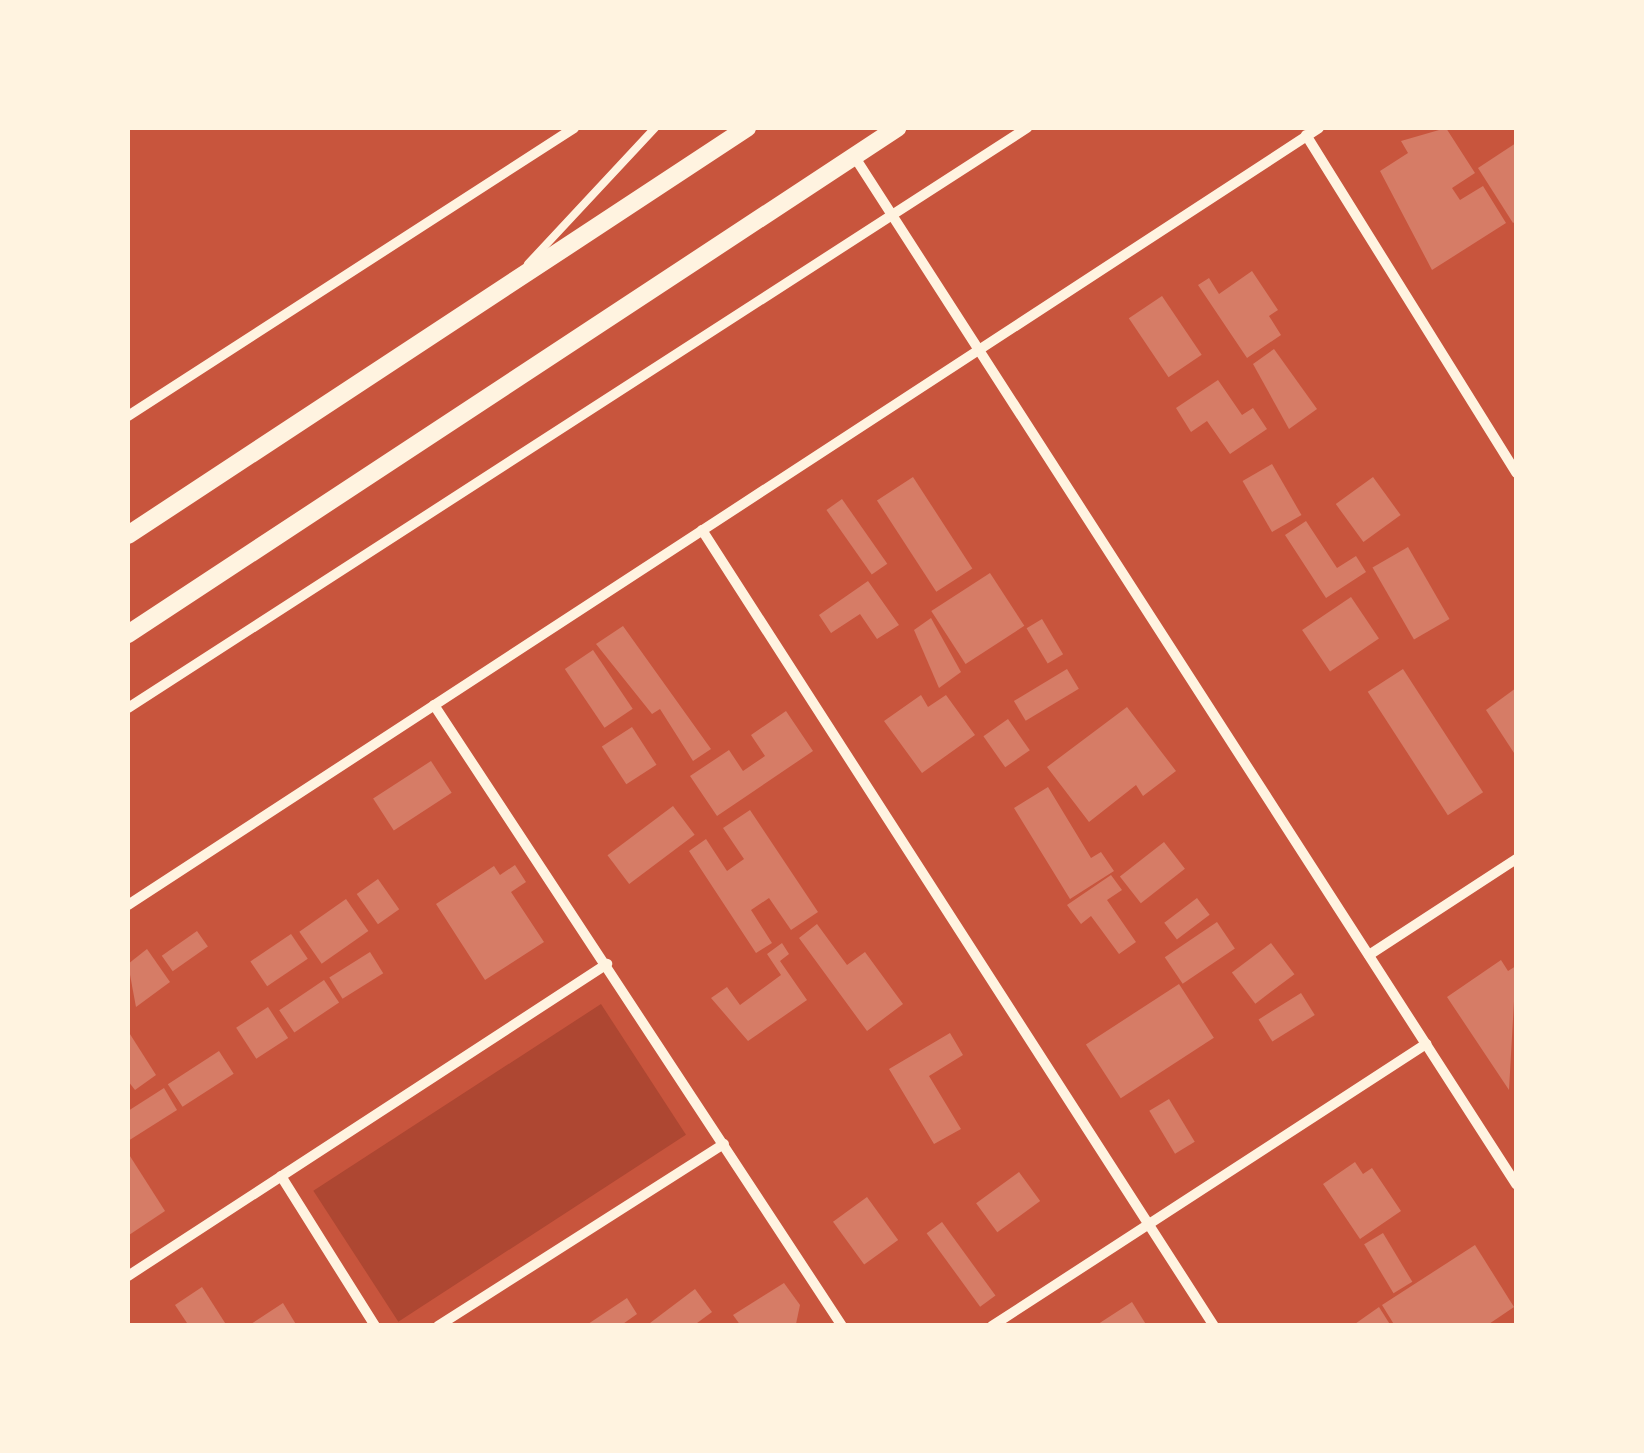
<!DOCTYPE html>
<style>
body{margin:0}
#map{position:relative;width:1644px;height:1453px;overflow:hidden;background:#c8553d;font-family:Barlow,sans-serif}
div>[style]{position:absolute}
.green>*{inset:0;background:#ae4732;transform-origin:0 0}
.building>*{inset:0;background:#d67c66;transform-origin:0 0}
.service>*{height:8px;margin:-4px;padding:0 4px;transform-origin:4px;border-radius:4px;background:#fff3e0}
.minor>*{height:10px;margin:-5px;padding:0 5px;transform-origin:5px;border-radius:5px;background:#fff3e0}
.tertiary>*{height:18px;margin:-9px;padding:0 9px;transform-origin:9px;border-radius:9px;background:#fff3e0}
span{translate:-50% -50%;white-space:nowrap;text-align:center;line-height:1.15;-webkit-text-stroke:10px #fff3e0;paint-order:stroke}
.frame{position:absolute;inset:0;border:130px solid #fff3e0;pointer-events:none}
</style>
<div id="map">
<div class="green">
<div style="left:601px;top:1004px;width:156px;height:343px;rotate:57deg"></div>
</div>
<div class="building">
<div style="clip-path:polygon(1446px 128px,1475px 173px,1452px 188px,1460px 200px,1483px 186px,1506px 223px,1432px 270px,1380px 171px,1408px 153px,1401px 141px)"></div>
<div style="clip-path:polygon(1516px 143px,1516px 221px,1513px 223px,1478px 168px)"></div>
<div style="clip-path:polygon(1252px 271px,1278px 310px,1269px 316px,1281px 335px,1247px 358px,1198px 285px,1209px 278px,1219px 294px)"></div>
<div style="left:1162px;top:296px;width:71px;height:40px;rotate:56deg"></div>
<div style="clip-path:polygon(1274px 349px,1317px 409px,1289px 429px,1253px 364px)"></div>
<div style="clip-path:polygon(1218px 380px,1242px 415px,1253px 408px,1267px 429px,1230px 454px,1207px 421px,1191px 432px,1176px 408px)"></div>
<div style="left:1272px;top:464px;width:59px;height:34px;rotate:60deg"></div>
<div style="left:913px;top:477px;width:109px;height:43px;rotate:57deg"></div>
<div style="left:1373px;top:477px;width:47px;height:46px;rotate:54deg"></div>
<div style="left:842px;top:499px;width:79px;height:19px;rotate:55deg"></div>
<div style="clip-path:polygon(1306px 521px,1337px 568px,1356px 556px,1366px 572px,1326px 598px,1285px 535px)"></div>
<div style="left:1408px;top:547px;width:83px;height:41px;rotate:60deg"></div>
<div style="left:990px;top:573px;width:63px;height:70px;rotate:57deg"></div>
<div style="clip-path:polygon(868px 581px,899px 625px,877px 639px,860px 614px,831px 633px,819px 615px)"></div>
<div style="left:1351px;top:597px;width:50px;height:59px;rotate:56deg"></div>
<div style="clip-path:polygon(931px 618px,961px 672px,939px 688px,914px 630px)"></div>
<div style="left:1042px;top:619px;width:41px;height:18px;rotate:59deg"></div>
<div style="clip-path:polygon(623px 626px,711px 749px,693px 761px,660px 709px,652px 714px,596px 644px)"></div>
<div style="left:593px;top:650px;width:71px;height:34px;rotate:56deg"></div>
<div style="left:1067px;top:669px;width:23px;height:62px;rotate:59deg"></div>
<div style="left:1403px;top:669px;width:147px;height:42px;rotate:57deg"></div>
<div style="clip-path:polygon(1516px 688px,1516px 756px,1486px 710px)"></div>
<div style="clip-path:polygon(921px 695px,928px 707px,946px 695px,975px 735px,922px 773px,884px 721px)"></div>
<div style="clip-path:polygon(1127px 707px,1176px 771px,1143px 796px,1136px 785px,1089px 822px,1047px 767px)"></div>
<div style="clip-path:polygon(786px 711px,813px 751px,717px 816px,690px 776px,729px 750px,743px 771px,765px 756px,751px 735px)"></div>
<div style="left:1008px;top:719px;width:38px;height:30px;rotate:55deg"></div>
<div style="left:632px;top:727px;width:45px;height:36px;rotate:57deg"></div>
<div style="left:431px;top:761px;width:38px;height:69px;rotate:57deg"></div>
<div style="clip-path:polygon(1048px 787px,1091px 858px,1101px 852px,1114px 871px,1070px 899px,1014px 808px)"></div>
<div style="left:673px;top:806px;width:36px;height:82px;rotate:53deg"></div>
<div style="clip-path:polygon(750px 810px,818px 912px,791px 930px,769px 898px,751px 910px,772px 943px,756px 953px,689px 851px,706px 839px,727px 871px,744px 859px,723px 828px)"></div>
<div style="left:1164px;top:842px;width:34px;height:56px;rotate:52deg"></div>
<div style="clip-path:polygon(515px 865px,526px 882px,511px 892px,544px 942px,485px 980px,436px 904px,494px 866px,500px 875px)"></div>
<div style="clip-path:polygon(1111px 875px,1122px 890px,1107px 900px,1136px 942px,1119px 954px,1091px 916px,1081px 924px,1067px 905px)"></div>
<div style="left:378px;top:879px;width:37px;height:26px;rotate:55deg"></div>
<div style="left:1197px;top:898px;width:21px;height:41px;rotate:53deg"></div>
<div style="left:346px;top:899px;width:39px;height:57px;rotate:55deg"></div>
<div style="left:1217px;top:922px;width:32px;height:63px;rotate:56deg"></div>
<div style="clip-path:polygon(817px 924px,847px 965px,865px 952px,903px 1004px,867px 1031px,799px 938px)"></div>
<div style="left:197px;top:931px;width:19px;height:43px;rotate:55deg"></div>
<div style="left:291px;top:934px;width:30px;height:49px;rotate:56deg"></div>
<div style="clip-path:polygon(782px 943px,789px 954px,780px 961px,807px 1000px,748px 1041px,711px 998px,727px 987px,740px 1005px,781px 975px,767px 954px)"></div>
<div style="left:1271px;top:943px;width:39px;height:49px;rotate:53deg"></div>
<div style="clip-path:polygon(147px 949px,170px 982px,136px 1007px,128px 964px)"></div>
<div style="left:370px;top:952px;width:25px;height:48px;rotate:58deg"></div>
<div style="clip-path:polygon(1501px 960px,1508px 971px,1516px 966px,1509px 1090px,1447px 997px)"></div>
<div style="left:324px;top:980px;width:27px;height:54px;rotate:56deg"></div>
<div style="left:1179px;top:984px;width:64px;height:111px;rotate:57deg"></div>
<div style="left:1301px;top:993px;width:26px;height:50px;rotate:58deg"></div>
<div style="left:268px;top:1007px;width:37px;height:38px;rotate:57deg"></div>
<div style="clip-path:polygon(128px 1031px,156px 1075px,135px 1090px,128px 1081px)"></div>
<div style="clip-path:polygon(950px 1033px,963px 1055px,929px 1076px,961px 1129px,934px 1144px,889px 1069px)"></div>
<div style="left:219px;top:1051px;width:27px;height:61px;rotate:57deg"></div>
<div style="clip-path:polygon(164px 1088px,177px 1110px,128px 1141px,128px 1111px)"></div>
<div style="left:1169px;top:1099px;width:50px;height:23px;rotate:59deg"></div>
<div style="clip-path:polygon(128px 1153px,165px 1211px,129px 1235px,128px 1233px)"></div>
<div style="clip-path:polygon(1355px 1162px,1363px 1174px,1372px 1168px,1401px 1211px,1360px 1239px,1323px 1184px)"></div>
<div style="left:1019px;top:1172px;width:36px;height:53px;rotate:54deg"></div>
<div style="left:867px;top:1197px;width:53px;height:42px;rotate:54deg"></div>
<div style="left:942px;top:1222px;width:91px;height:19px;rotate:54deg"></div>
<div style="left:1383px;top:1233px;width:57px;height:22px;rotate:59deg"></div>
<div style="clip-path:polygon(1475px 1245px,1514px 1307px,1486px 1326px,1395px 1326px,1382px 1305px)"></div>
<div style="clip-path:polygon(784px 1283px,800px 1305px,796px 1324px,741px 1326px,733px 1315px)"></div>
<div style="clip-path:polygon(202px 1287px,227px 1326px,189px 1326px,175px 1305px)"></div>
<div style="clip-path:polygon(695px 1289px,712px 1312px,693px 1326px,646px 1326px)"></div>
<div style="clip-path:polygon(627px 1298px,637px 1314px,620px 1326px,585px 1326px)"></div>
<div style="clip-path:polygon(1132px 1302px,1147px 1326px,1095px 1326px)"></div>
<div style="clip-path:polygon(283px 1303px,297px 1326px,248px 1326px)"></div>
<div style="clip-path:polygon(1379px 1307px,1391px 1326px,1352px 1326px)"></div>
</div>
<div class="service">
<div style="left:528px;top:264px;width:186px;rotate:-47deg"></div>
</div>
<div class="minor">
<div style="left:1306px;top:135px;width:398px;rotate:58.1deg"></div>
<div style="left:854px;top:156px;width:1223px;rotate:57.22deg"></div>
<div style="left:128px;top:416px;width:531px;rotate:-32.85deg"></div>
<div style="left:702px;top:530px;width:946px;rotate:57.25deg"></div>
<div style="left:434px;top:705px;width:743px;rotate:56.69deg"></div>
<div style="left:128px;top:708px;width:1070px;rotate:-32.83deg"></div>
<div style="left:128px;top:905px;width:1422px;rotate:-33.12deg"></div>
<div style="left:1369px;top:955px;width:176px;rotate:-33.1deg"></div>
<div style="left:281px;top:1176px;width:177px;rotate:57.9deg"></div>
<div style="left:128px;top:1276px;width:572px;rotate:-33.08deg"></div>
<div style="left:438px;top:1326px;width:339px;rotate:-32.5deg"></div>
<div style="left:992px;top:1326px;width:518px;rotate:-33.01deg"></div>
</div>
<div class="tertiary">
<div style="left:128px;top:535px;width:741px;rotate:-33.33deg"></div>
<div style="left:128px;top:634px;width:921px;rotate:-33.34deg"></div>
</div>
<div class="frame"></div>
</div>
